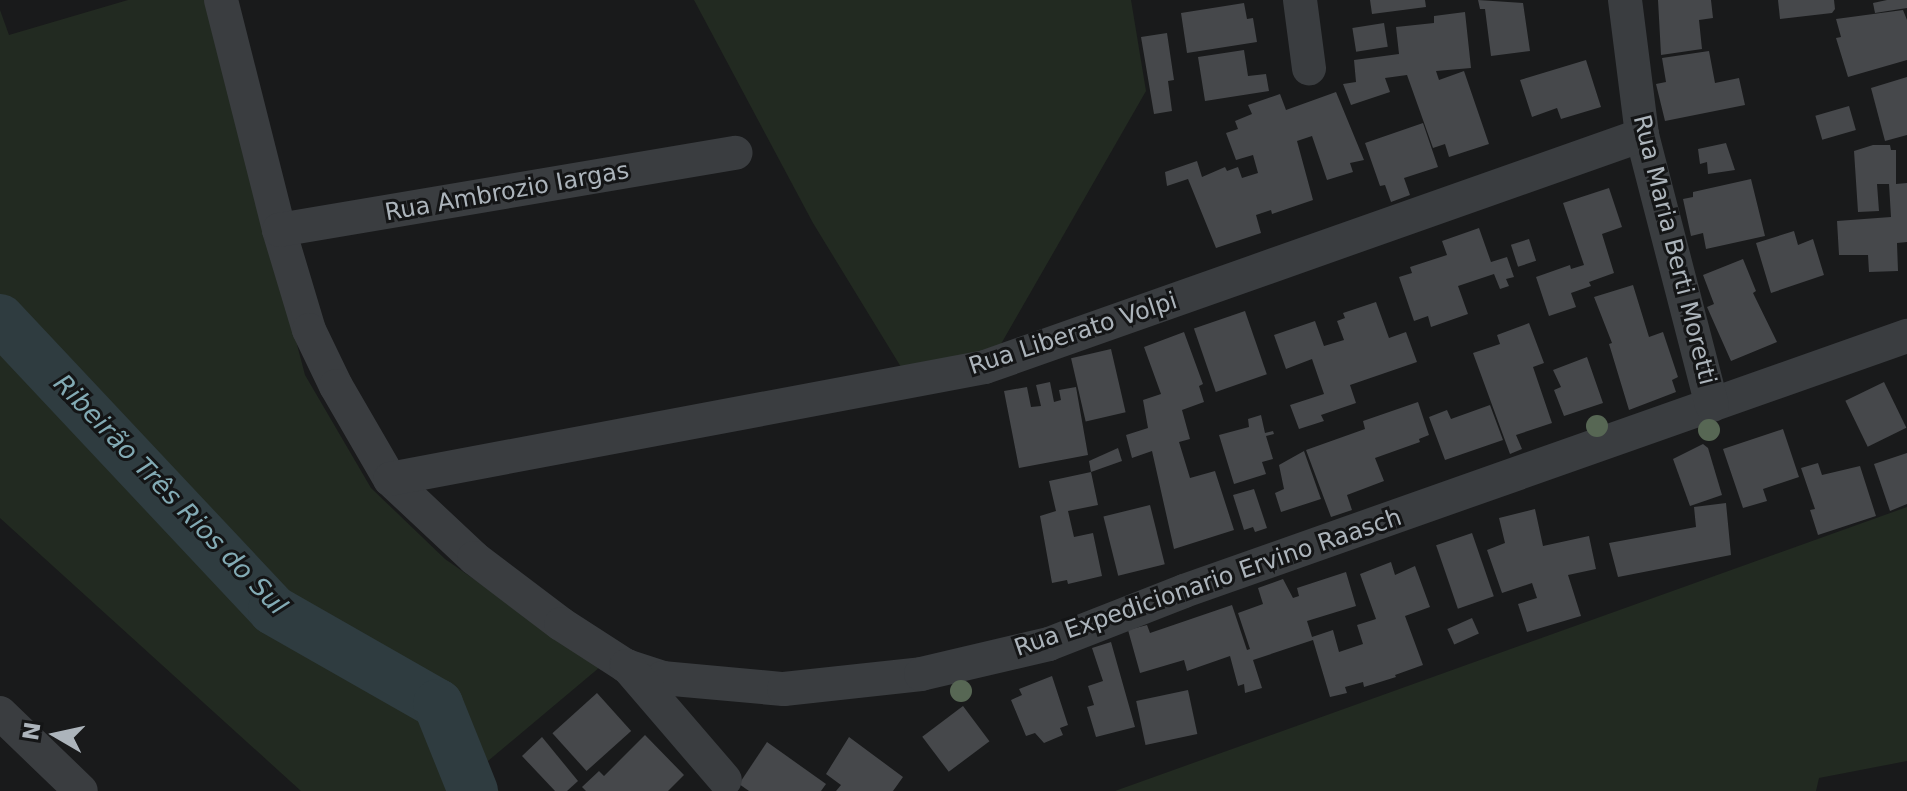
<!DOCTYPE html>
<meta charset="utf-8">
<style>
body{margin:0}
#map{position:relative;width:1907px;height:791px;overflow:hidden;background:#191a1b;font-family:"DejaVu Sans",sans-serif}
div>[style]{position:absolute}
.green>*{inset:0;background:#222a21}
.river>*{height:50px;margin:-25px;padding:0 25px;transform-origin:25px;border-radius:25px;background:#2f3c40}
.building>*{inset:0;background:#46484b;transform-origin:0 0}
.minor>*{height:34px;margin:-17px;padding:0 17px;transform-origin:17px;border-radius:17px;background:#3a3d40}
.trees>*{width:22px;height:22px;margin:-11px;border-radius:50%;background:#576754}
span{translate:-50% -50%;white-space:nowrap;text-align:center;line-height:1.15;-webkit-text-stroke:6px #141516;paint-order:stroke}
.street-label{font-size:24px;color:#acb4bb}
.water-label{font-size:26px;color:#83abb5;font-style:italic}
.north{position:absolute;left:16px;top:695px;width:80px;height:80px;-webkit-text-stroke:6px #141516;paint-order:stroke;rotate:279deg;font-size:22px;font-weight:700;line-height:32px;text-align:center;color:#acb4bb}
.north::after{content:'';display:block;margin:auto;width:28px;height:36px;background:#acb4bb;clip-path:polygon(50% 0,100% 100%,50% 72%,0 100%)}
</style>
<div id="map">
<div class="green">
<div style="clip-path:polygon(128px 0,207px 0,305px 375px,371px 488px,445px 559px,600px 667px,482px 766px,499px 791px,301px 791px,0 518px,0 10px,9px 35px)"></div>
<div style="clip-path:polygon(694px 0,1131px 0,1146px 91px,993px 358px,901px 367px,813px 223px)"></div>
<div style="clip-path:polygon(1907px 507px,1907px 761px,1819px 778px,1816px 791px,1115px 791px)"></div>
</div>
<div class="river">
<div style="left:0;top:319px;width:399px;rotate:46.8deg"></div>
<div style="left:273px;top:610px;width:190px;rotate:29.7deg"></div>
<div style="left:438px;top:704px;width:94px;rotate:68.1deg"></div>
</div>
<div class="building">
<div style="clip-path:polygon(1370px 0,1425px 0,1426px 7px,1372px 14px)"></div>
<div style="clip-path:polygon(1478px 0,1523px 3px,1530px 51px,1491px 56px,1485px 9px,1480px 9px)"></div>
<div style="clip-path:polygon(1658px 0,1711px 0,1713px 18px,1699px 20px,1702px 49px,1661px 55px)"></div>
<div style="clip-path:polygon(1778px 0,1834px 0,1835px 9px,1832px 13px,1780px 19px)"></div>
<div style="clip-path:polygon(1887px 0,1907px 0,1907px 8px,1875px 13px,1873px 3px)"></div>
<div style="clip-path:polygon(1244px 3px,1247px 19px,1253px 18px,1257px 42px,1187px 53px,1181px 13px)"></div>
<div style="clip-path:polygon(1903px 10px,1907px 20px,1907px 60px,1848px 77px,1836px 38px,1841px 37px,1836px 19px)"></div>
<div style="clip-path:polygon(1465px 12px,1471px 68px,1436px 71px,1439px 80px,1464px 71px,1489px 144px,1449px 157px,1445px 144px,1433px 148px,1407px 75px,1385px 78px,1390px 92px,1351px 105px,1343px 84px,1356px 82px,1354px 60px,1399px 54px,1396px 27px,1434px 23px,1434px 16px)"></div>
<div style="left:1384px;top:23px;width:24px;height:32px;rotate:81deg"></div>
<div style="clip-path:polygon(1167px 33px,1174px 80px,1168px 81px,1172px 111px,1154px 114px,1141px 37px)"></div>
<div style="clip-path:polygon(1244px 50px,1248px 76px,1266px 74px,1269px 91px,1205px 101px,1198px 57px)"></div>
<div style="clip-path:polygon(1709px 51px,1715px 83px,1739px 78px,1745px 105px,1665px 121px,1656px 84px,1666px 82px,1662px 58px)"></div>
<div style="clip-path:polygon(1586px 60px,1601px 107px,1561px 119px,1557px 108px,1532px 117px,1520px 80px)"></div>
<div style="clip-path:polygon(1907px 77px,1907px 135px,1885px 141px,1871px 88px)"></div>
<div style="clip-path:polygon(1336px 92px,1364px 160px,1350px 163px,1353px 172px,1327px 180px,1312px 136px,1297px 141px,1313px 200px,1272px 214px,1271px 210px,1256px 215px,1261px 233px,1216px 248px,1188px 179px,1167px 186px,1165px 172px,1197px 161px,1202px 177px,1225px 167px,1227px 171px,1238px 167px,1242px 178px,1258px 173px,1253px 155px,1236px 160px,1226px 133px,1238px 129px,1235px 121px,1252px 114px,1248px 105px,1280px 94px,1286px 110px)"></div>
<div style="left:1849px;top:106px;width:25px;height:35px;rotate:74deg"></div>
<div style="clip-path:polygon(1423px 123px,1438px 167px,1404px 178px,1410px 195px,1391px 202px,1385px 185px,1380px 186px,1365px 143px)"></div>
<div style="clip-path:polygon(1726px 143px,1735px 170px,1708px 174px,1707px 162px,1700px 164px,1698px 149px)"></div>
<div style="clip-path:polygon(1873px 145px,1890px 145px,1891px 150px,1896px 150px,1896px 184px,1907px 183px,1907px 242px,1897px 243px,1898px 271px,1869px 272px,1868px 255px,1839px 255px,1837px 221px,1891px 217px,1889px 184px,1877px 184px,1879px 211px,1858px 212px,1854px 151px)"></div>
<div style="clip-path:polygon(1751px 179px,1765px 236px,1706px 249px,1703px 233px,1691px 236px,1683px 199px,1693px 197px,1693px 192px)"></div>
<div style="clip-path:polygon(1609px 188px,1622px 227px,1602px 234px,1614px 273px,1589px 282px,1591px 286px,1571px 293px,1576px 307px,1549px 316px,1536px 277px,1570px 265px,1571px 269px,1584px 265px,1563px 203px)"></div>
<div style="clip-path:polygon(1479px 228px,1491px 262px,1507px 257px,1514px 277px,1506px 279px,1509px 286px,1500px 289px,1494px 274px,1458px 286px,1468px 314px,1431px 327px,1428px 316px,1414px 321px,1399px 277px,1412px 273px,1410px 267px,1447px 255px,1442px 241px)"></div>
<div style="clip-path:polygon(1794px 231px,1798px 245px,1813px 239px,1824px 275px,1771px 293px,1756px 243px)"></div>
<div style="left:1529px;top:239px;width:23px;height:19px;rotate:72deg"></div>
<div style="clip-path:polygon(1743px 259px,1756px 291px,1753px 293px,1777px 342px,1731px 361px,1707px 307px,1714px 304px,1703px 275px)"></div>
<div style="clip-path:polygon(1633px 285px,1649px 337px,1663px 332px,1678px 377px,1672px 380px,1676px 392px,1629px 410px,1609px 344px,1612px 343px,1594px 297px)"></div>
<div style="clip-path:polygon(1376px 302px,1389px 338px,1406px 332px,1417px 362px,1350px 385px,1356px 403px,1321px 415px,1324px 421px,1299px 429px,1290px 405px,1324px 394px,1312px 359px,1286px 369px,1274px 335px,1315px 321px,1324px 346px,1344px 340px,1337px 321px,1345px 318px,1343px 313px)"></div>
<div style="left:1245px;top:311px;width:67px;height:54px;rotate:71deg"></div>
<div style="clip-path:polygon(1529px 323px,1544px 363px,1533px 367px,1552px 423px,1516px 435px,1522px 449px,1510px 454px,1473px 353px,1500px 344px,1497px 335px)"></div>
<div style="clip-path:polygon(1184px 332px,1203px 384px,1199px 386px,1204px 402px,1182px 410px,1190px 439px,1179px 442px,1190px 478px,1215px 471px,1234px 530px,1174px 549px,1152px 451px,1132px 458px,1126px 435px,1148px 428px,1143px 400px,1161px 394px,1144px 347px)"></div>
<div style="left:1111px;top:349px;width:65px;height:41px;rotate:77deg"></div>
<div style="clip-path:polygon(1587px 357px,1603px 403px,1564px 416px,1554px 390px,1561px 387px,1553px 370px)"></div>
<div style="clip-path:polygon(1050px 382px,1054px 402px,1061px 400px,1059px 390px,1076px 387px,1088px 455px,1019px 468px,1004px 391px,1027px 387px,1031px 407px,1041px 406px,1036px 385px)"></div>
<div style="left:1884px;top:382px;width:51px;height:43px;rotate:64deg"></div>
<div style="clip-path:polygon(1418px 402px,1429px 435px,1419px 439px,1420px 442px,1375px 458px,1384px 481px,1347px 495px,1352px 510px,1331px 517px,1306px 450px,1365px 429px,1363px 421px)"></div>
<div style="clip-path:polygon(1490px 405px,1503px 440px,1445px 460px,1429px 417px,1447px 410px,1451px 419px)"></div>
<div style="clip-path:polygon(1261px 415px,1265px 433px,1273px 431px,1274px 434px,1266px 436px,1273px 459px,1262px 462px,1266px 474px,1234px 484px,1219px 435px,1249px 427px,1248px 419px)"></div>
<div style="clip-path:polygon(1783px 429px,1799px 477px,1763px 489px,1767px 501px,1743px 508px,1723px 449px)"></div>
<div style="clip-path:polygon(1703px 444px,1708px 448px,1722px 495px,1690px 506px,1673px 459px)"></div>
<div style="clip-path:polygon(1118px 448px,1122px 461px,1091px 472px,1089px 461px)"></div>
<div style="clip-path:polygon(1304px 451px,1321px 499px,1281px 512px,1275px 493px,1284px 489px,1279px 465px)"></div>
<div style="clip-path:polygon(1907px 453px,1907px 504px,1890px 511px,1874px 464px)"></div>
<div style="clip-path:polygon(1818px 463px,1822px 475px,1860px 466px,1876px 516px,1818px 535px,1810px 510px,1815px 509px,1801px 468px)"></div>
<div style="clip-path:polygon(1091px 472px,1098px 505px,1068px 511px,1074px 537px,1093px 533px,1102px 576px,1068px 584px,1067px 580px,1052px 583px,1040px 516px,1056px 511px,1049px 481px)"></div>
<div style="clip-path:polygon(1254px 489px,1267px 528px,1255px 532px,1253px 527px,1244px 530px,1233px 495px)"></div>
<div style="clip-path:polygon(1726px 503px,1731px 555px,1618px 577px,1609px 543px,1696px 527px,1694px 507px)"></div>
<div style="left:1150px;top:505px;width:61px;height:48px;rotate:76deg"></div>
<div style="clip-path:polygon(1535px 509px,1543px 546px,1589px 536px,1596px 569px,1568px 575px,1581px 616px,1527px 632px,1518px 604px,1537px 598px,1532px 583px,1502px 593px,1487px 550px,1505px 543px,1499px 518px)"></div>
<div style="left:1472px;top:533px;width:67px;height:38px;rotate:71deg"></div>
<div style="clip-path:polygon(1391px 562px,1395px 575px,1415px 566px,1430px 607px,1405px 616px,1423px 665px,1395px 675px,1396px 677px,1364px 687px,1363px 682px,1345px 687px,1347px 693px,1330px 697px,1313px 640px,1253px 660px,1262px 688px,1245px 693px,1244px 684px,1238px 686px,1230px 656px,1187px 671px,1184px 660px,1140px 673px,1128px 630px,1147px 625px,1150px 633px,1232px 605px,1247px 650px,1250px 649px,1238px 613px,1263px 604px,1258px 588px,1283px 579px,1293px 598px,1299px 596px,1297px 588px,1346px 572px,1356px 606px,1307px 621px,1312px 637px,1333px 630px,1339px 652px,1363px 644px,1357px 625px,1376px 619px,1360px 574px)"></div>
<div style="left:1472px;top:618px;width:17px;height:27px;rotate:66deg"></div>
<div style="clip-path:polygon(1111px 642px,1135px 727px,1096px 737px,1087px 707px,1094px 705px,1088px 686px,1103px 681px,1092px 648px)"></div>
<div style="clip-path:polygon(1052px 676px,1068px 725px,1060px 728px,1063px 735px,1044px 743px,1035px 733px,1026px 736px,1011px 700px,1022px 695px,1019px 689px)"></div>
<div style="left:1188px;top:690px;width:45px;height:53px;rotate:78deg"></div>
<div style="left:597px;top:693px;width:51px;height:60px;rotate:48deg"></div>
<div style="left:963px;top:706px;width:44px;height:51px;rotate:53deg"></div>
<div style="clip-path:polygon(645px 735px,684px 775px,668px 791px,586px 791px,582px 787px,599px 771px,604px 776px)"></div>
<div style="clip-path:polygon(542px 737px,578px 781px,567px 791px,555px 791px,522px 756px)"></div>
<div style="clip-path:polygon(849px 737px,903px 777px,893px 791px,836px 791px,841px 785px,826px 774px)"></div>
<div style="clip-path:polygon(767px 742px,826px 784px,821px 791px,749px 791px,739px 784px)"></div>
</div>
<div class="minor">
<div style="left:221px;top:0;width:237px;rotate:75.8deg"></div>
<div style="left:279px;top:230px;width:104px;rotate:73.3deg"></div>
<div style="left:309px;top:330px;width:62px;rotate:64.3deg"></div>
<div style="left:336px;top:386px;width:108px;rotate:59.9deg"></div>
<div style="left:390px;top:479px;width:115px;rotate:43.2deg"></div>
<div style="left:474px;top:558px;width:109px;rotate:37.2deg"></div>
<div style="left:561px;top:624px;width:77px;rotate:32.9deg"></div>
<div style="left:626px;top:666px;width:38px;rotate:18deg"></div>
<div style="left:662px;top:678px;width:122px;rotate:5.2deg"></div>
<div style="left:784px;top:689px;width:138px;rotate:-6.2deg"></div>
<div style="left:921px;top:674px;width:131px;rotate:-13.2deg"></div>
<div style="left:1049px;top:644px;width:145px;rotate:-21.4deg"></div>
<div style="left:1184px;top:591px;width:767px;rotate:-19.43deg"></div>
<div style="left:1300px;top:0;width:69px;rotate:82.5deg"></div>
<div style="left:1625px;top:0;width:136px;rotate:82.8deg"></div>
<div style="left:1642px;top:135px;width:279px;rotate:75.5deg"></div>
<div style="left:279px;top:230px;width:463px;rotate:-9.6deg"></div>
<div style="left:390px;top:479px;width:605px;rotate:-10.66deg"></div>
<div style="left:985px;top:367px;width:697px;rotate:-19.45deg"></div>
<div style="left:627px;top:666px;width:150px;rotate:49.3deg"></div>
<div style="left:0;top:713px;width:112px;rotate:43.9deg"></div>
</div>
<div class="trees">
<div style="left:1597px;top:426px"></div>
<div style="left:1709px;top:430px"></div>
<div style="left:961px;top:691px"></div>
</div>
<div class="street-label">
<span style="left:507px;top:192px;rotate:-10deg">Rua Ambrozio Iargas</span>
<span style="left:1674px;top:250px;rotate:76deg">Rua Maria Berti Moretti</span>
<span style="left:1073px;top:334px;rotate:-18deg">Rua Liberato Volpi</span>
<span style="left:1208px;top:583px;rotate:-19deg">Rua Expedicionario Ervino Raasch</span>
</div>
<div class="water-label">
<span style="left:170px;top:495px;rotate:46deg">Ribeirão Três Rios do Sul</span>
</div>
<div class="north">N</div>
</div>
